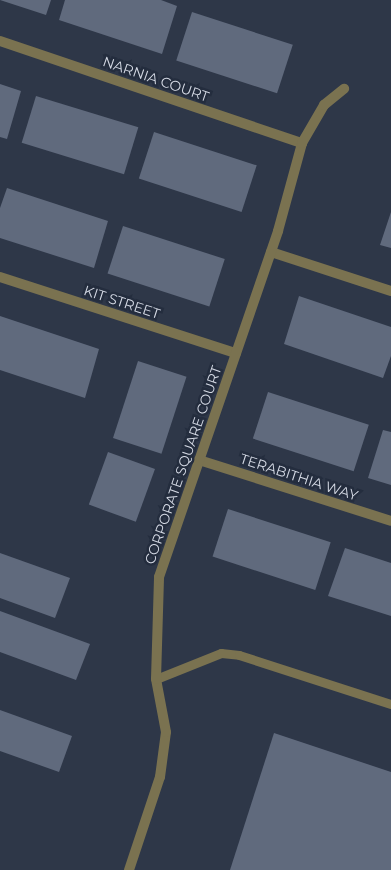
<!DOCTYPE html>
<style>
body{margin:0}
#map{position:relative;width:391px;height:870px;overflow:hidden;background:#2e3748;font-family:Montserrat,sans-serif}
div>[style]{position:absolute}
.building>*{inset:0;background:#606a7d;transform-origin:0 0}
.lane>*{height:9px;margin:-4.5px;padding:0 4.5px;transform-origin:4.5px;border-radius:4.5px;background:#7a7250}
.street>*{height:10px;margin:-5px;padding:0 5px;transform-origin:5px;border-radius:5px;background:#7a7250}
span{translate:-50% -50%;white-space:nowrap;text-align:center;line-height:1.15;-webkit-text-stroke:5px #242d3e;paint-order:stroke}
.street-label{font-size:14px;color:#d5dae5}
</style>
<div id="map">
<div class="building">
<div style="clip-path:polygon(0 0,51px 0,46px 15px)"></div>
<div style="clip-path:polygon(65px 0,161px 0,177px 6px,162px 54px,59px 20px)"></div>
<div style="left:192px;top:12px;width:106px;height:51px;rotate:18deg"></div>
<div style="clip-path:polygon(0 84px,21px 91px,7px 139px,0 137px)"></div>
<div style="left:36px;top:96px;width:107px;height:49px;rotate:17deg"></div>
<div style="left:154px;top:132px;width:108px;height:49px;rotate:18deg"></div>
<div style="clip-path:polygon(7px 188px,108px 221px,94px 268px,0 238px,0 208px)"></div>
<div style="clip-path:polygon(391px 212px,391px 248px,380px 245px)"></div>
<div style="left:123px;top:226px;width:107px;height:50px;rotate:18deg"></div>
<div style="clip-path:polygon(299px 296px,391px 327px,391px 356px,383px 378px,284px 344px)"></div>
<div style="clip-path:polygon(0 316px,99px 349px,85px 398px,0 370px)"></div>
<div style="left:138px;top:361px;width:51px;height:81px;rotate:18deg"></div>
<div style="left:268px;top:392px;width:106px;height:49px;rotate:18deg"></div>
<div style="clip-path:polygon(383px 430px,391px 432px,391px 485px,368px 478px)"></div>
<div style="left:108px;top:452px;width:50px;height:56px;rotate:20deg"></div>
<div style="left:228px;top:509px;width:108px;height:50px;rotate:18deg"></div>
<div style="clip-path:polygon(345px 548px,391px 563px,391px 616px,328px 596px)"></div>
<div style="clip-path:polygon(0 553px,70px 578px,55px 618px,0 598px)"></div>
<div style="clip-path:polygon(0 611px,90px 644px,76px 680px,0 652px)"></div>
<div style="clip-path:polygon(0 710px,72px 736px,59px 772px,0 751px)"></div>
<div style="clip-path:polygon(274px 733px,391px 772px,391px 870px,230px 870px)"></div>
</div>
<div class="lane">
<div style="left:156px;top:679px;width:70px;rotate:-21.8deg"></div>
<div style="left:221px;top:653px;width:18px;rotate:6deg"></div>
<div style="left:239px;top:655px;width:160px;rotate:17.9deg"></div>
</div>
<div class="street">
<div style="left:0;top:41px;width:319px;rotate:18.7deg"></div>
<div style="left:271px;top:252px;width:126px;rotate:18deg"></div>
<div style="left:0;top:277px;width:248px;rotate:17.9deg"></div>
<div style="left:199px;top:460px;width:201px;rotate:17.6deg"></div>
<div style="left:129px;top:870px;width:98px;rotate:-71.6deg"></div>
<div style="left:160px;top:777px;width:45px;rotate:-82.4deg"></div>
<div style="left:166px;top:732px;width:54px;rotate:-100.7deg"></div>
<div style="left:156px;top:679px;width:102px;rotate:-88.3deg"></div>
<div style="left:159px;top:577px;width:366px;rotate:-71deg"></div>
<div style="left:278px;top:231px;width:91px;rotate:-74.7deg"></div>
<div style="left:302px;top:143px;width:44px;rotate:-59.9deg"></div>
<div style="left:324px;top:105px;width:26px;rotate:-39deg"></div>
</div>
<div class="street-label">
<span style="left:156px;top:79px;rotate:19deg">NARNIA COURT</span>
<span style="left:122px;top:302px;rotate:18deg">KIT STREET</span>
<span style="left:183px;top:465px;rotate:-71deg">CORPORATE SQUARE COURT</span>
<span style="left:299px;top:477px;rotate:18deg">TERABITHIA WAY</span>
</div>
</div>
